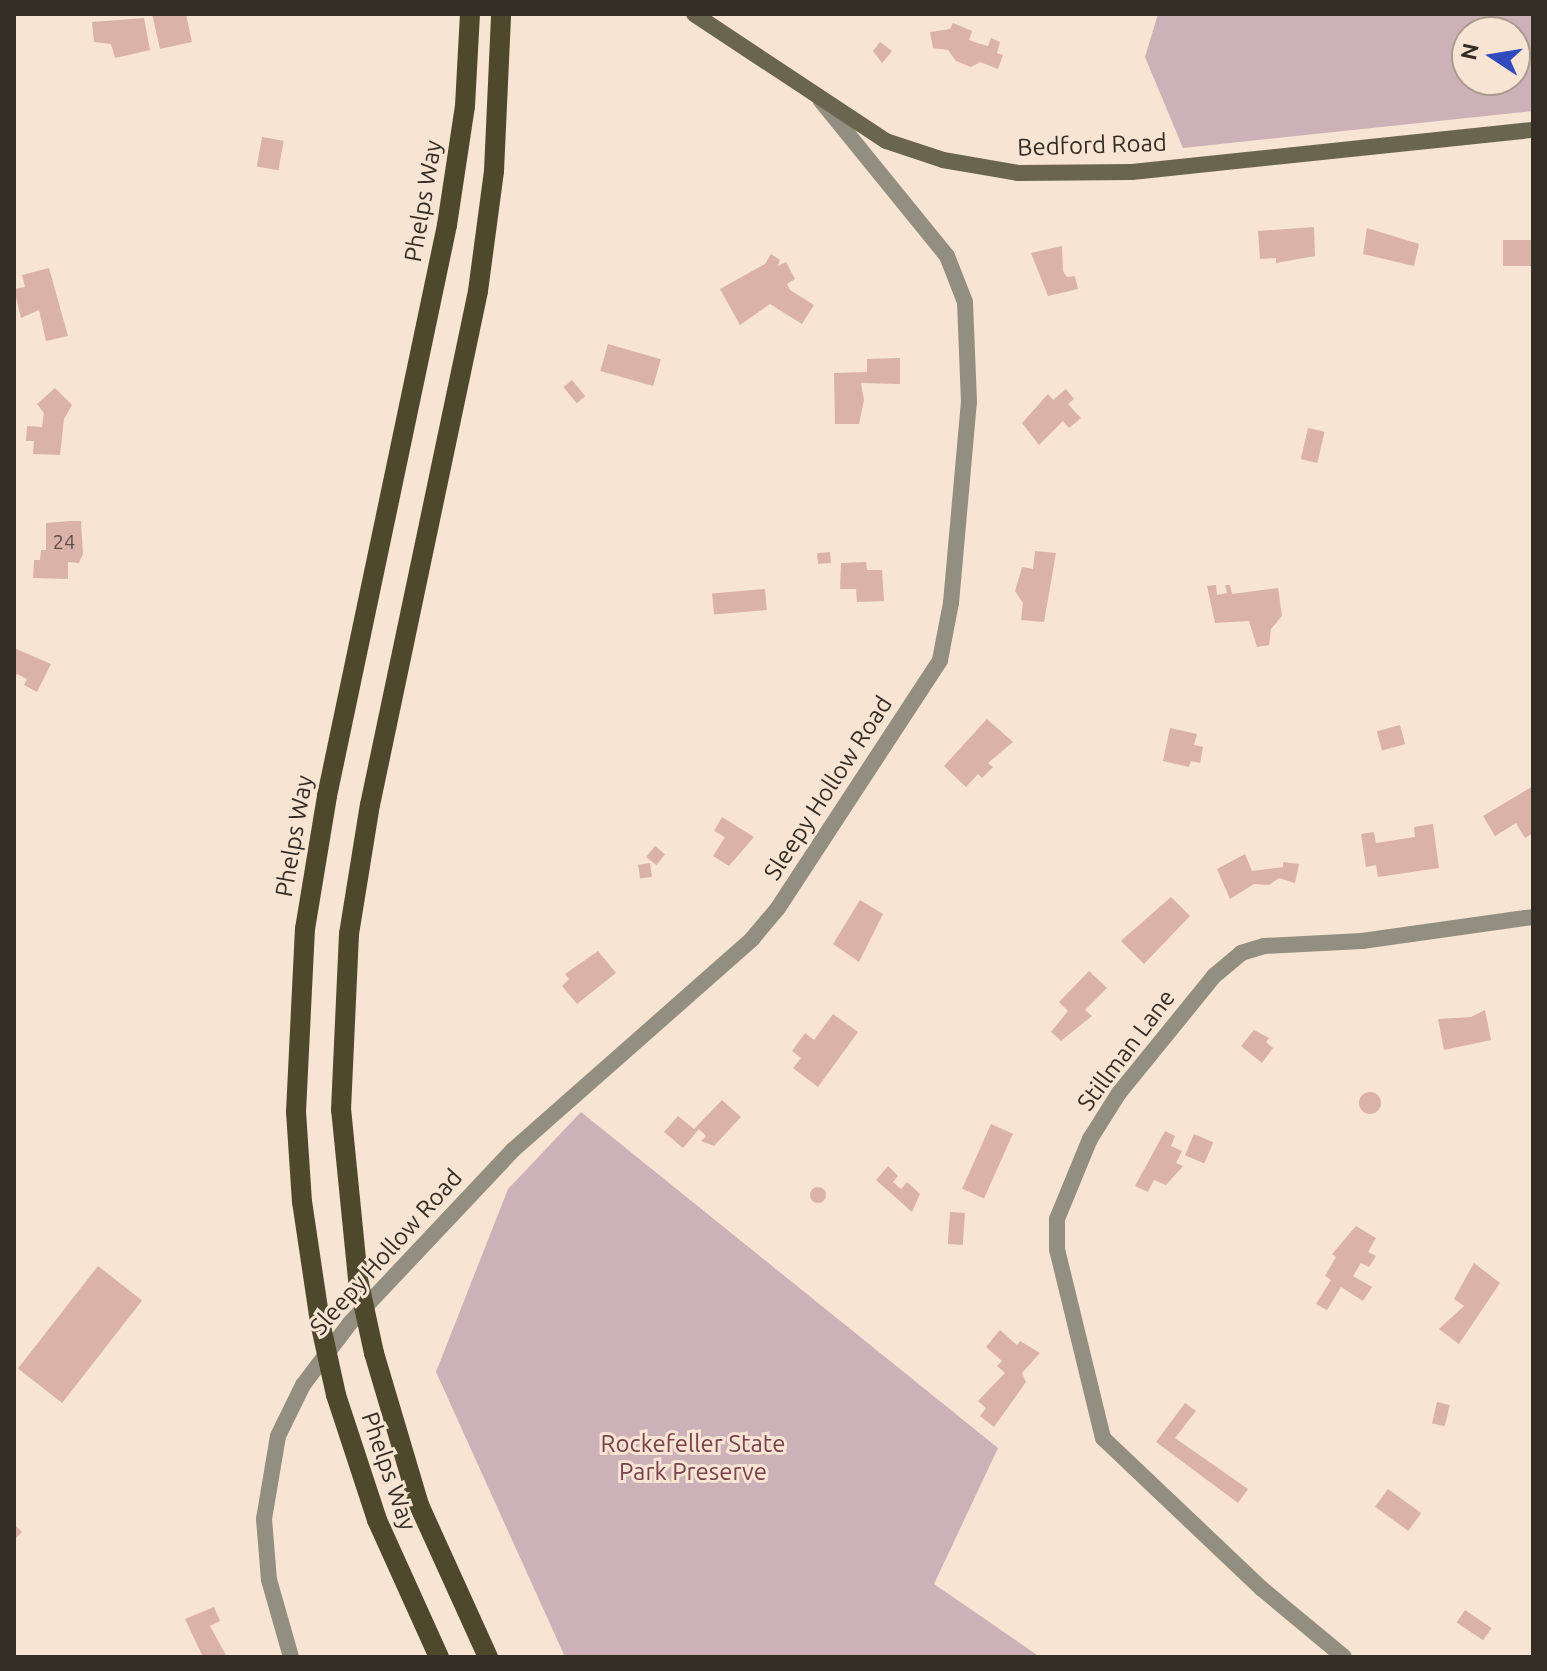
<!DOCTYPE html>
<style>
body{margin:0}
#map{position:relative;width:1547px;height:1671px;overflow:hidden;background:#f7e4d2;font-family:Ubuntu,sans-serif}
div>[style]{position:absolute}
.green>*{inset:0;background:#cdb1b8}
.building>*{inset:0;background:#dbb2a7;transform-origin:0 0}
.round{border-radius:50%}
.minor>*{height:16px;margin:-8px;padding:0 8px;transform-origin:8px;border-radius:8px;background:#938f80}
.tertiary>*{height:16px;margin:-8px;padding:0 8px;transform-origin:8px;border-radius:8px;background:#938f80}
.secondary>*{height:16px;margin:-8px;padding:0 8px;transform-origin:8px;border-radius:8px;background:#6a654f}
.primary>*{height:20px;margin:-10px;padding:0 10px;transform-origin:10px;border-radius:10px;background:#4e482c}
.primary-bridge>*{height:20px;margin:-10px;padding:0 10px;transform-origin:10px;border-radius:10px;background:#4e482c}
span{translate:-50% -50%;white-space:nowrap;text-align:center;line-height:1.15;-webkit-text-stroke:6px #f7e4d2;paint-order:stroke}
.number-label{font-size:20px;color:#5e4e46}
.number-label span{-webkit-text-stroke-width:0}
.street-label{font-size:24px;color:#342d26}
.park-label{font-size:24px;color:#794050}
.frame{position:absolute;inset:0;border:16px solid #342d26;pointer-events:none}
.north{position:absolute;left:1451px;top:16px;width:80px;height:80px;box-sizing:border-box;background:#f7e4d2;border:2px solid #a99b8d;border-radius:50%;rotate:282deg;font-size:22px;font-weight:700;line-height:32px;text-align:center;color:#342d26}
.north::after{content:'';display:block;margin:auto;width:28px;height:36px;background:#314bbd;clip-path:polygon(50% 0,100% 100%,50% 72%,0 100%)}
</style>
<div id="map">
<div class="green">
<div style="clip-path:polygon(evenodd,1158px 14px,1533px 14px,1533px 111px,1183px 148px,1145px 57px,1158px 14px,1467px 32px,1515px 32px,1515px 80px,1467px 80px,1467px 32px)"></div>
<div style="clip-path:polygon(581px 1112px,998px 1448px,934px 1584px,1040px 1657px,565px 1657px,436px 1372px,508px 1189px)"></div>
</div>
<div class="building">
<div style="clip-path:polygon(152px 14px,186px 14px,192px 42px,160px 49px)"></div>
<div style="clip-path:polygon(144px 18px,150px 50px,115px 58px,111px 44px,94px 42px,92px 22px)"></div>
<div style="clip-path:polygon(953px 23px,972px 31px,969px 40px,977px 43px,988px 46px,991px 38px,1000px 42px,997px 53px,1003px 55px,998px 69px,980px 62px,971px 67px,956px 61px,948px 50px,933px 48px,930px 32px,950px 29px)"></div>
<div style="clip-path:polygon(880px 42px,892px 51px,882px 63px,873px 51px)"></div>
<div style="left:262px;top:137px;width:22px;height:30px;rotate:10deg"></div>
<div style="clip-path:polygon(1314px 227px,1315px 256px,1276px 263px,1276px 258px,1260px 259px,1258px 231px)"></div>
<div style="clip-path:polygon(1367px 228px,1419px 244px,1414px 266px,1363px 254px)"></div>
<div style="left:1533px;top:240px;width:26px;height:30px;rotate:90deg"></div>
<div style="clip-path:polygon(1062px 246px,1063px 271px,1067px 277px,1075px 276px,1078px 289px,1048px 296px,1031px 253px)"></div>
<div style="clip-path:polygon(771px 254px,780px 260px,778px 266px,786px 262px,795px 279px,787px 284px,790px 290px,814px 305px,802px 324px,770px 304px,740px 325px,720px 289px,765px 264px)"></div>
<div style="clip-path:polygon(49px 268px,68px 336px,46px 341px,39px 310px,21px 318px,14px 289px,25px 287px,22px 275px)"></div>
<div style="left:608px;top:344px;width:55px;height:28px;rotate:16deg"></div>
<div style="clip-path:polygon(900px 358px,900px 384px,861px 383px,864px 400px,859px 424px,835px 424px,834px 373px,867px 372px,867px 359px)"></div>
<div style="left:572px;top:380px;width:21px;height:11px;rotate:51deg"></div>
<div style="clip-path:polygon(55px 388px,72px 405px,64px 419px,60px 455px,33px 454px,34px 441px,26px 441px,27px 426px,42px 427px,44px 413px,37px 404px)"></div>
<div style="clip-path:polygon(1066px 389px,1074px 399px,1068px 404px,1081px 418px,1069px 428px,1063px 421px,1039px 445px,1022px 423px,1048px 394px,1053px 400px)"></div>
<div style="left:1308px;top:428px;width:17px;height:32px;rotate:13deg"></div>
<div style="clip-path:polygon(71px 521px,81px 521px,83px 554px,79px 563px,68px 562px,68px 579px,33px 578px,34px 560px,40px 560px,41px 550px,46px 550px,46px 523px)"></div>
<div style="clip-path:polygon(1035px 551px,1056px 553px,1044px 622px,1021px 620px,1023px 603px,1015px 591px,1022px 567px,1033px 569px)"></div>
<div style="left:830px;top:552px;width:11px;height:13px;rotate:85deg"></div>
<div style="clip-path:polygon(866px 562px,867px 570px,882px 570px,884px 601px,857px 602px,856px 589px,840px 589px,841px 563px)"></div>
<div style="clip-path:polygon(1216px 585px,1217px 595px,1227px 593px,1225px 585px,1230px 585px,1232px 594px,1278px 588px,1282px 616px,1271px 629px,1269px 645px,1257px 647px,1249px 621px,1215px 623px,1207px 586px)"></div>
<div style="left:765px;top:589px;width:21px;height:53px;rotate:85deg"></div>
<div style="clip-path:polygon(14px 648px,51px 664px,37px 692px,24px 685px,27px 679px,17px 674px,14px 679px)"></div>
<div style="clip-path:polygon(987px 719px,1013px 742px,988px 763px,993px 767px,982px 778px,978px 774px,966px 787px,944px 766px)"></div>
<div style="left:1400px;top:725px;width:20px;height:24px;rotate:75deg"></div>
<div style="clip-path:polygon(1170px 728px,1197px 734px,1194px 745px,1203px 747px,1200px 763px,1191px 761px,1189px 767px,1163px 761px)"></div>
<div style="clip-path:polygon(1533px 786px,1533px 833px,1525px 838px,1516px 823px,1495px 836px,1483px 816px)"></div>
<div style="clip-path:polygon(722px 817px,754px 837px,729px 866px,713px 856px,725px 837px,714px 831px)"></div>
<div style="clip-path:polygon(1433px 824px,1439px 868px,1378px 877px,1376px 865px,1366px 867px,1361px 834px,1374px 832px,1376px 843px,1415px 837px,1414px 827px)"></div>
<div style="left:655px;top:846px;width:13px;height:14px;rotate:39deg"></div>
<div style="clip-path:polygon(1245px 854px,1252px 871px,1283px 867px,1283px 862px,1299px 864px,1295px 883px,1279px 878px,1269px 885px,1254px 884px,1230px 899px,1217px 869px)"></div>
<div style="left:650px;top:863px;width:14px;height:12px;rotate:82deg"></div>
<div style="clip-path:polygon(1171px 897px,1190px 916px,1144px 964px,1121px 941px)"></div>
<div style="clip-path:polygon(860px 900px,883px 914px,859px 962px,833px 944px)"></div>
<div style="clip-path:polygon(598px 951px,616px 973px,577px 1004px,562px 986px,569px 979px,565px 974px)"></div>
<div style="clip-path:polygon(1089px 971px,1107px 988px,1085px 1010px,1092px 1016px,1061px 1041px,1051px 1032px,1068px 1011px,1059px 1002px)"></div>
<div style="clip-path:polygon(1485px 1010px,1491px 1040px,1444px 1050px,1438px 1019px,1471px 1017px)"></div>
<div style="clip-path:polygon(833px 1014px,858px 1032px,818px 1087px,793px 1068px,801px 1058px,792px 1051px,805px 1033px,814px 1040px)"></div>
<div style="clip-path:polygon(1254px 1030px,1269px 1038px,1266px 1042px,1273px 1048px,1262px 1063px,1241px 1046px)"></div>
<div class="round" style="left:1359px;top:1092px;width:22px;height:22px"></div>
<div style="clip-path:polygon(722px 1100px,741px 1117px,714px 1146px,701px 1141px,706px 1136px,699px 1129px,683px 1148px,664px 1132px,678px 1116px,694px 1129px)"></div>
<div style="left:991px;top:1124px;width:24px;height:71px;rotate:24deg"></div>
<div style="clip-path:polygon(1165px 1131px,1175px 1136px,1171px 1146px,1182px 1151px,1176px 1163px,1183px 1166px,1166px 1185px,1154px 1180px,1148px 1192px,1135px 1186px)"></div>
<div style="left:1194px;top:1134px;width:21px;height:23px;rotate:23deg"></div>
<div style="clip-path:polygon(888px 1166px,898px 1176px,893px 1182px,901px 1189px,907px 1182px,920px 1194px,912px 1212px,876px 1180px)"></div>
<div class="round" style="left:810px;top:1187px;width:16px;height:16px"></div>
<div style="left:950px;top:1212px;width:15px;height:32px;rotate:4deg"></div>
<div style="clip-path:polygon(1356px 1226px,1376px 1238px,1368px 1252px,1376px 1256px,1369px 1267px,1361px 1263px,1353px 1276px,1372px 1287px,1363px 1301px,1341px 1287px,1327px 1310px,1316px 1304px,1331px 1280px,1325px 1276px,1336px 1257px,1332px 1254px)"></div>
<div style="clip-path:polygon(1474px 1263px,1500px 1283px,1459px 1344px,1439px 1329px,1464px 1306px,1454px 1299px)"></div>
<div style="left:98px;top:1266px;width:56px;height:130px;rotate:38deg"></div>
<div style="clip-path:polygon(1000px 1330px,1017px 1345px,1020px 1341px,1040px 1353px,1022px 1373px,1026px 1382px,994px 1427px,980px 1416px,986px 1408px,978px 1401px,1005px 1373px,997px 1366px,1002px 1361px,986px 1347px)"></div>
<div style="left:1437px;top:1402px;width:13px;height:22px;rotate:13deg"></div>
<div style="clip-path:polygon(1185px 1403px,1196px 1411px,1175px 1438px,1248px 1489px,1238px 1503px,1156px 1442px)"></div>
<div style="left:1388px;top:1489px;width:41px;height:22px;rotate:36deg"></div>
<div style="clip-path:polygon(14px 1524px,22px 1532px,14px 1540px)"></div>
<div style="clip-path:polygon(214px 1607px,220px 1621px,210px 1626px,227px 1657px,203px 1657px,185px 1619px)"></div>
<div style="left:1465px;top:1610px;width:32px;height:15px;rotate:34deg"></div>
</div>
<div class="minor">
<div style="left:1344px;top:1657px;width:107px;rotate:-140.3deg"></div>
<div style="left:1262px;top:1589px;width:219px;rotate:-136.5deg"></div>
<div style="left:1103px;top:1438px;width:194px;rotate:-103.7deg"></div>
<div style="left:1057px;top:1250px;width:31px;rotate:-90deg"></div>
<div style="left:1057px;top:1219px;width:87px;rotate:-67.6deg"></div>
<div style="left:1090px;top:1139px;width:54px;rotate:-57.8deg"></div>
<div style="left:1119px;top:1093px;width:151px;rotate:-50.9deg"></div>
<div style="left:1214px;top:976px;width:35px;rotate:-40deg"></div>
<div style="left:1241px;top:953px;width:24px;rotate:-17deg"></div>
<div style="left:1264px;top:946px;width:98px;rotate:-2.9deg"></div>
<div style="left:1362px;top:941px;width:173px;rotate:-8deg"></div>
</div>
<div class="tertiary">
<div style="left:291px;top:1657px;width:80px;rotate:-105.9deg"></div>
<div style="left:269px;top:1580px;width:61px;rotate:-94.7deg"></div>
<div style="left:264px;top:1519px;width:84px;rotate:-80.4deg"></div>
<div style="left:278px;top:1436px;width:57px;rotate:-63.9deg"></div>
<div style="left:303px;top:1385px;width:78px;rotate:-52.8deg"></div>
<div style="left:350px;top:1323px;width:238px;rotate:-46.7deg"></div>
<div style="left:513px;top:1150px;width:319px;rotate:-41.4deg"></div>
<div style="left:752px;top:939px;width:40px;rotate:-50deg"></div>
<div style="left:778px;top:908px;width:296px;rotate:-56.8deg"></div>
<div style="left:940px;top:660px;width:58px;rotate:-79.1deg"></div>
<div style="left:951px;top:603px;width:202px;rotate:-84.9deg"></div>
<div style="left:969px;top:402px;width:100px;rotate:-92.3deg"></div>
<div style="left:965px;top:302px;width:49px;rotate:-111.4deg"></div>
<div style="left:947px;top:256px;width:200px;rotate:-129.1deg"></div>
</div>
<div class="secondary">
<div style="left:694px;top:14px;width:230px;rotate:33.5deg"></div>
<div style="left:886px;top:141px;width:60px;rotate:18.4deg"></div>
<div style="left:943px;top:160px;width:76px;rotate:9.8deg"></div>
<div style="left:1018px;top:173px;width:114px;rotate:-0.5deg"></div>
<div style="left:1132px;top:172px;width:403px;rotate:-6deg"></div>
</div>
<div class="primary">
<div style="left:358px;top:1279px;width:170px;rotate:-95.7deg"></div>
<div style="left:341px;top:1110px;width:176px;rotate:-87.4deg"></div>
<div style="left:349px;top:934px;width:131px;rotate:-80.8deg"></div>
<div style="left:370px;top:805px;width:525px;rotate:-78.13deg"></div>
<div style="left:478px;top:291px;width:121px;rotate:-82.4deg"></div>
<div style="left:494px;top:171px;width:157px;rotate:-87.4deg"></div>
<div style="left:320px;top:1322px;width:121px;rotate:-98.5deg"></div>
<div style="left:302px;top:1202px;width:90px;rotate:-93.8deg"></div>
<div style="left:296px;top:1112px;width:183px;rotate:-87.2deg"></div>
<div style="left:305px;top:929px;width:135px;rotate:-80.6deg"></div>
<div style="left:327px;top:796px;width:583px;rotate:-78.13deg"></div>
<div style="left:447px;top:225px;width:120px;rotate:-81.4deg"></div>
<div style="left:465px;top:106px;width:92px;rotate:-86.9deg"></div>
<div style="left:374px;top:1353px;width:159px;rotate:73.5deg"></div>
<div style="left:419px;top:1505px;width:167px;rotate:65.6deg"></div>
<div style="left:336px;top:1395px;width:132px;rotate:71.8deg"></div>
<div style="left:377px;top:1520px;width:150px;rotate:65.7deg"></div>
</div>
<div class="primary-bridge">
<div style="left:358px;top:1279px;width:76px;rotate:77.8deg"></div>
<div style="left:320px;top:1322px;width:75px;rotate:77.6deg"></div>
</div>
<div class="number-label">
<span style="left:64px;top:541px">24</span>
</div>
<div class="street-label">
<span style="left:1092px;top:145px;rotate:-2deg">Bedford Road</span>
<span style="left:423px;top:201px;rotate:-80deg">Phelps Way</span>
<span style="left:828px;top:788px;rotate:-57deg">Sleepy Hollow Road</span>
<span style="left:294px;top:836px;rotate:-80deg">Phelps Way</span>
<span style="left:1126px;top:1050px;rotate:-53deg">Stillman Lane</span>
<span style="left:386px;top:1252px;rotate:-48deg">Sleepy Hollow Road</span>
<span style="left:389px;top:1471px;rotate:71deg">Phelps Way</span>
</div>
<div class="park-label">
<span style="left:693px;top:1458px">Rockefeller State<br>Park Preserve</span>
</div>
<div class="frame"></div>
<div class="north">N</div>
</div>
